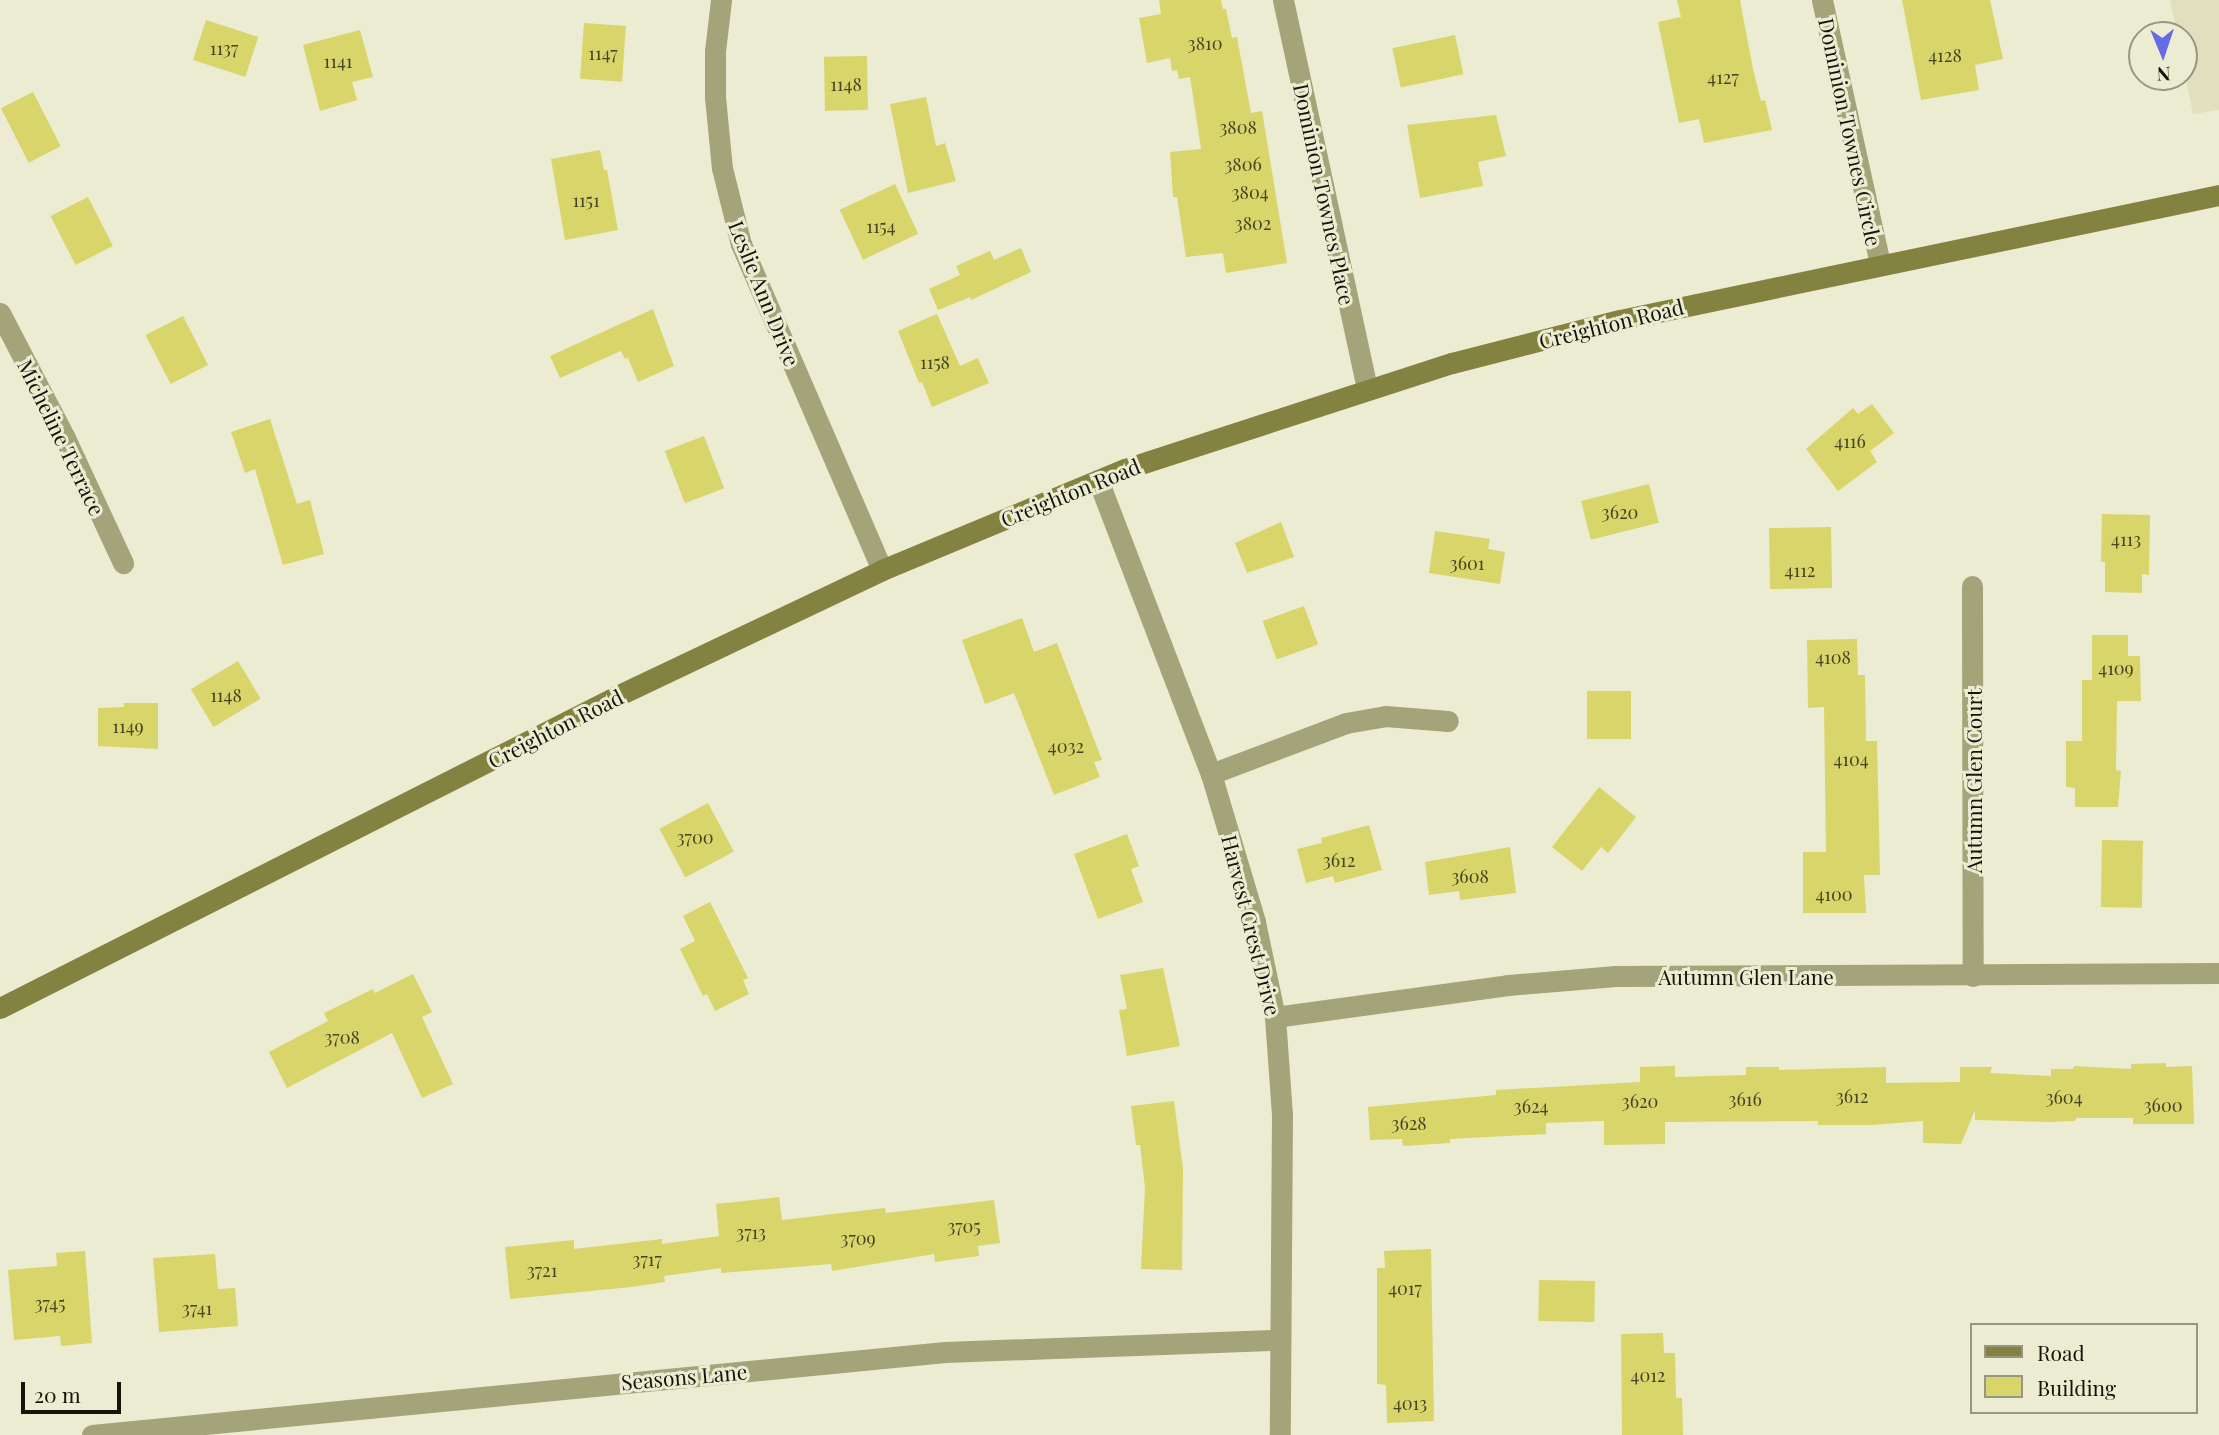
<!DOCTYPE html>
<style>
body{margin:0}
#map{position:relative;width:2219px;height:1435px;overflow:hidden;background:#ececd2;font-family:"Playfair Display",serif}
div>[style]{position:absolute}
.built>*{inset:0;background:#e0e0bf}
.building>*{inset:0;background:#d8d56b;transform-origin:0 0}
.street>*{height:21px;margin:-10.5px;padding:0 10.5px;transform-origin:10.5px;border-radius:10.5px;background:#a4a47a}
.secondary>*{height:21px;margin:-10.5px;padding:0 10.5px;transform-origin:10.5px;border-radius:10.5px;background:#838240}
span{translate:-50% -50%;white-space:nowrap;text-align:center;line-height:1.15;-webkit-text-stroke:6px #ececd2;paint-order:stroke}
.number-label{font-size:18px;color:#454423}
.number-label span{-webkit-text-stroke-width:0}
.street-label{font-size:21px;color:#14140b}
.legend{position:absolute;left:1970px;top:1323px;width:228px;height:91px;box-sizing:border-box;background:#ececd2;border:2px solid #969682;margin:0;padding:9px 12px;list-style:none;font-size:21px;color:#14140b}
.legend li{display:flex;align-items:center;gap:14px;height:35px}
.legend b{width:35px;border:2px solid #969682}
.north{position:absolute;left:2128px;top:21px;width:70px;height:70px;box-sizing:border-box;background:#ececd2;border:2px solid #969682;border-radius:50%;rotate:178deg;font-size:19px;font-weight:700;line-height:28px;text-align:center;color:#14140b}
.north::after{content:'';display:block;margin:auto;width:24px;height:32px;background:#646be4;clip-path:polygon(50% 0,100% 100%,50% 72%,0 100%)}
.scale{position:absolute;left:21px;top:1382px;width:100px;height:32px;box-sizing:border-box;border:4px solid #14140b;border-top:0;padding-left:9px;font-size:21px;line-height:24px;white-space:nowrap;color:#14140b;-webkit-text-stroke:5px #ececd2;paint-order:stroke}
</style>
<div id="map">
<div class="built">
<div style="clip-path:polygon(2170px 0,2219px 0,2219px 110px,2193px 114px,2184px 71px,2184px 35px,2177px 35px)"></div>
</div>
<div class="building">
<div style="clip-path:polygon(1159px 0,1221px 0,1223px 9px,1226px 9px,1232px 38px,1237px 37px,1251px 113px,1262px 111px,1287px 263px,1226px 273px,1223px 253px,1186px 257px,1177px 197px,1173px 197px,1170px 152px,1201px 149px,1190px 77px,1179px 79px,1177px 70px,1172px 71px,1170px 58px,1147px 63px,1139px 18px,1161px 14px)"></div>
<div style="clip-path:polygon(1677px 0,1740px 0,1753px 69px,1761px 101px,1765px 100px,1772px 130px,1704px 143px,1699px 119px,1679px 123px,1658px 22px,1681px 17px)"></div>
<div style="clip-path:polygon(1902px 0,1990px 0,2003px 59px,1975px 65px,1979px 90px,1921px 100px)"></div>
<div style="left:206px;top:20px;width:55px;height:42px;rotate:18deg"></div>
<div style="left:584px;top:23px;width:42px;height:56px;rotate:4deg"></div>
<div style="clip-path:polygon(360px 30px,373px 77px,352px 82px,357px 100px,320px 111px,303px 45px)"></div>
<div style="left:1455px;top:35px;width:40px;height:64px;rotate:78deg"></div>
<div style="left:867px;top:56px;width:54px;height:43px;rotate:89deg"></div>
<div style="left:33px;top:92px;width:61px;height:36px;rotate:63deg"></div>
<div style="clip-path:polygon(926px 97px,936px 146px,945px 143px,956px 181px,908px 193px,890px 104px)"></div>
<div style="clip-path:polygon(1496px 115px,1506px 156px,1478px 162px,1483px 186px,1420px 198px,1407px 125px)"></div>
<div style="clip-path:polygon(600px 150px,604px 170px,607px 170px,618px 230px,565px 240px,551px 159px)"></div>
<div style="left:895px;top:184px;width:55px;height:61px;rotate:65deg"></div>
<div style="left:88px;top:197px;width:55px;height:42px;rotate:63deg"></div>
<div style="clip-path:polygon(1021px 248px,1031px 272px,971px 300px,970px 297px,938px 310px,929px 289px,960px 275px,956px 266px,990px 251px,994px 260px)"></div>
<div style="clip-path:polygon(653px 309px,674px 366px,638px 382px,628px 358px,625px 359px,621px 351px,560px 378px,550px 356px)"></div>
<div style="clip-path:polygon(937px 314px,960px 366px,978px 358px,989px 383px,932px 407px,922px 382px,919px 383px,898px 331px)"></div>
<div style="left:183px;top:316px;width:55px;height:42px;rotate:63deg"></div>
<div style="clip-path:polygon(1872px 404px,1894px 433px,1870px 451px,1877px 462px,1838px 491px,1806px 449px,1853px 408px,1858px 414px)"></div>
<div style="clip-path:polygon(270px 419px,297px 504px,310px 500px,324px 554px,283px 565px,255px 469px,245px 473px,231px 432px)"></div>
<div style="left:704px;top:436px;width:56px;height:42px;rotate:69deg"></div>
<div style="left:1649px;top:484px;width:40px;height:70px;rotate:76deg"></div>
<div style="clip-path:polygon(2102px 514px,2150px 515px,2149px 575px,2142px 574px,2142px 593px,2105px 592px,2105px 562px,2101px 562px)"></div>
<div style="clip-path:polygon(1281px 522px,1294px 557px,1247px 573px,1235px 543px)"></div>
<div style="left:1831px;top:527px;width:61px;height:62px;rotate:89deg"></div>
<div style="clip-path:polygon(1435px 531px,1490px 539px,1488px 549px,1505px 552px,1500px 584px,1429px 573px)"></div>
<div style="left:1304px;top:606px;width:41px;height:44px;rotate:70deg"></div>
<div style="clip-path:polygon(1022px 618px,1034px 652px,1057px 643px,1102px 760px,1094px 762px,1100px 777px,1054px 795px,1014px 693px,985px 704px,962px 640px)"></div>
<div style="clip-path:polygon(2092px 635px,2128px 635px,2128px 656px,2140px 656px,2141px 701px,2117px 701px,2116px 770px,2121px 771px,2118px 807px,2075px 807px,2075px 788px,2066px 787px,2066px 741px,2082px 741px,2082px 680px,2092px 680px)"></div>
<div style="clip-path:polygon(1857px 639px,1858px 675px,1865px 675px,1866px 741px,1877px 741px,1880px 875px,1864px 875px,1866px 913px,1803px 913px,1803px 852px,1826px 852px,1824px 707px,1808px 708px,1807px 640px)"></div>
<div style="left:238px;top:661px;width:44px;height:55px;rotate:59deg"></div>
<div style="left:1587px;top:691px;width:44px;height:48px"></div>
<div style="clip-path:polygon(124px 703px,158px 703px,158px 749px,98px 746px,98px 708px,124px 707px)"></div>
<div style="clip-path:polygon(1599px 787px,1636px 817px,1608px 853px,1601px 847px,1582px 871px,1552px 847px)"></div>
<div style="left:708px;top:803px;width:55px;height:55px;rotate:62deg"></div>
<div style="clip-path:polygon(1369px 825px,1382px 870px,1335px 883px,1333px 876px,1306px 883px,1297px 849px,1322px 843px,1321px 838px)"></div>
<div style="clip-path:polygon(1127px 834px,1139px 866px,1131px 869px,1143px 902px,1098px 919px,1074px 854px)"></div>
<div style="left:2102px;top:840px;width:41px;height:67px;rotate:1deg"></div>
<div style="clip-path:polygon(1510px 847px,1516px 893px,1460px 900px,1459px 891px,1429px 895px,1425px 862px)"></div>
<div style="clip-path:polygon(710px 902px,748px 978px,743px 980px,749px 994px,715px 1011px,707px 994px,703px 996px,680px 949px,695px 941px,683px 916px)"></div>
<div style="clip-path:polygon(1163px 968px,1180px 1046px,1127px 1056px,1119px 1010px,1127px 1009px,1120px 975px)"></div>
<div style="clip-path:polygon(413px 974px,432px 1012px,422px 1017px,453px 1084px,422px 1098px,392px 1033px,287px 1088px,269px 1052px,328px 1021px,324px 1013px,373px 989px,375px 993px)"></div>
<div style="clip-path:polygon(2166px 1063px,2166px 1067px,2192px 1066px,2194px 1124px,2133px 1124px,2133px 1118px,2076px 1118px,2075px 1121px,2049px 1122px,1975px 1120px,1975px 1110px,1961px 1144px,1923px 1143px,1923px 1121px,1872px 1125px,1818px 1125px,1818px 1121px,1665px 1122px,1665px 1144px,1604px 1145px,1604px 1121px,1546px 1123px,1546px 1134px,1450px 1139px,1450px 1143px,1403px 1146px,1402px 1139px,1370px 1140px,1368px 1107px,1496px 1095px,1496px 1090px,1640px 1082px,1640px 1067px,1675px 1066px,1675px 1077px,1746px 1075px,1746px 1067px,1779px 1067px,1779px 1070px,1886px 1067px,1886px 1083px,1960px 1082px,1960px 1067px,1992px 1067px,1990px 1073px,2051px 1076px,2051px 1069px,2073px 1069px,2074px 1066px,2131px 1069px,2131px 1064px)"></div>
<div style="clip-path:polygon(1174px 1101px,1183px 1169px,1182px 1270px,1141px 1269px,1145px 1188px,1140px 1145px,1136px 1145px,1131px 1106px)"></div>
<div style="clip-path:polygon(779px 1197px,782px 1220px,885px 1208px,886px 1213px,994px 1200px,1000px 1243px,978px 1246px,979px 1256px,935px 1262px,934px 1254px,832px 1271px,831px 1264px,721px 1273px,721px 1268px,664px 1276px,665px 1282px,631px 1287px,510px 1299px,505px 1247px,574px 1240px,574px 1249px,662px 1239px,662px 1244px,719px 1236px,716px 1204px)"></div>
<div style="clip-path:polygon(1431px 1249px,1434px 1421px,1387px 1423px,1386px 1385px,1377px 1384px,1377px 1268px,1385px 1268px,1384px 1251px)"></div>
<div style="clip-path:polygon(85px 1251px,92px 1343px,61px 1346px,60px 1336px,14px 1340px,8px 1270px,57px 1266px,56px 1253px)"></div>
<div style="clip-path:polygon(215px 1254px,218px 1289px,235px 1288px,238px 1326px,159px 1332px,153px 1258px)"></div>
<div style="left:1539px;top:1280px;width:56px;height:41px;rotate:1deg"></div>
<div style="clip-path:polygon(1663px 1333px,1664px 1353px,1675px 1353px,1676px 1398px,1682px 1398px,1683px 1435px,1622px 1435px,1621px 1334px)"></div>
</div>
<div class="street">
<div style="left:721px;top:0;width:51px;rotate:96.7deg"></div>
<div style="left:715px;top:51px;width:46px;rotate:90deg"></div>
<div style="left:715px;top:97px;width:71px;rotate:84.4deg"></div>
<div style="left:722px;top:168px;width:78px;rotate:76deg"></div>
<div style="left:741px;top:244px;width:355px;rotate:66.6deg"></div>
<div style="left:1283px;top:0;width:397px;rotate:77.8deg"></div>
<div style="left:1822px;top:0;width:270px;rotate:77.6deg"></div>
<div style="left:0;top:313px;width:141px;rotate:62.5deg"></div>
<div style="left:65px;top:438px;width:138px;rotate:65.1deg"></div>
<div style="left:1098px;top:480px;width:315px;rotate:69deg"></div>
<div style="left:1211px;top:774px;width:154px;rotate:73.4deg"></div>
<div style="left:1255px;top:922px;width:97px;rotate:78.1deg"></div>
<div style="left:1275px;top:1017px;width:97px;rotate:85.9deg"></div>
<div style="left:1282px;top:1114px;width:321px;rotate:90.4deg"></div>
<div style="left:1972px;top:586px;width:390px;rotate:89.9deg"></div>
<div style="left:1211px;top:774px;width:144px;rotate:-20.7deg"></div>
<div style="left:1346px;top:723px;width:40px;rotate:-10deg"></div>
<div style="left:1385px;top:716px;width:63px;rotate:4.5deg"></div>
<div style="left:1275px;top:1017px;width:235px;rotate:-7.8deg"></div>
<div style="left:1508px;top:985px;width:108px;rotate:-4.8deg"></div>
<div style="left:1616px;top:976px;width:603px;rotate:-0.29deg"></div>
<div style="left:92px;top:1435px;width:857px;rotate:-5.56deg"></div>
<div style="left:945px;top:1352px;width:333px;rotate:-2.1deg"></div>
</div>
<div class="secondary">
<div style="left:0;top:1008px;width:694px;rotate:-26.82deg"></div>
<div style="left:619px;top:695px;width:291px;rotate:-25.4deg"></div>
<div style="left:882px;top:570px;width:263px;rotate:-22.6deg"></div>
<div style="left:1125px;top:469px;width:344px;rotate:-18deg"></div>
<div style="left:1452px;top:363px;width:173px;rotate:-14.4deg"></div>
<div style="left:1620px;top:320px;width:612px;rotate:-11.79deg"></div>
</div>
<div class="number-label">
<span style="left:1205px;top:43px">3810</span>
<span style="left:224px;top:48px">1137</span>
<span style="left:603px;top:53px">1147</span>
<span style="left:1945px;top:55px">4128</span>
<span style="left:338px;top:61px">1141</span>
<span style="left:1723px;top:77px">4127</span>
<span style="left:846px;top:84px">1148</span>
<span style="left:1238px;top:127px">3808</span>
<span style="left:1243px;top:164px">3806</span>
<span style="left:1250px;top:192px">3804</span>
<span style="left:586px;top:200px">1151</span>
<span style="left:1253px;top:223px">3802</span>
<span style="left:881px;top:226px">1154</span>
<span style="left:935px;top:362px">1158</span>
<span style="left:1850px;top:441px">4116</span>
<span style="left:1620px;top:512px">3620</span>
<span style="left:2126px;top:539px">4113</span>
<span style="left:1467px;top:563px">3601</span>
<span style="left:1800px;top:570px">4112</span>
<span style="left:1833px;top:657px">4108</span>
<span style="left:2116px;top:668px">4109</span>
<span style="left:226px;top:695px">1148</span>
<span style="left:128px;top:726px">1149</span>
<span style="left:1066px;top:746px">4032</span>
<span style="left:1851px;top:759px">4104</span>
<span style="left:695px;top:837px">3700</span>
<span style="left:1339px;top:860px">3612</span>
<span style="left:1470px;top:876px">3608</span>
<span style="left:1834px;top:894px">4100</span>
<span style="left:342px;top:1037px">3708</span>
<span style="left:1852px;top:1096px">3612</span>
<span style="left:2064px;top:1097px">3604</span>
<span style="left:1745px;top:1099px">3616</span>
<span style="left:1640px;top:1101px">3620</span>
<span style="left:2163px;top:1105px">3600</span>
<span style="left:1531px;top:1106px">3624</span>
<span style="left:1409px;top:1123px">3628</span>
<span style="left:964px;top:1226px">3705</span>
<span style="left:751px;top:1232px">3713</span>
<span style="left:858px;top:1238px">3709</span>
<span style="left:647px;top:1259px">3717</span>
<span style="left:542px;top:1270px">3721</span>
<span style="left:1405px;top:1288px">4017</span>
<span style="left:50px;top:1303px">3745</span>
<span style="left:197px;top:1308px">3741</span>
<span style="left:1648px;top:1375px">4012</span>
<span style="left:1410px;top:1403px">4013</span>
</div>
<div class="street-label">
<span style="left:1851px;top:132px;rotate:78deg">Dominion Townes Circle</span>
<span style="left:1325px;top:194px;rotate:78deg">Dominion Townes Place</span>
<span style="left:765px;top:293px;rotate:68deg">Leslie Ann Drive</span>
<span style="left:1611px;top:323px;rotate:-14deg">Creighton Road</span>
<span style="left:62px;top:437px;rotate:64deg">Micheline Terrace</span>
<span style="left:1070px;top:492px;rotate:-22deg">Creighton Road</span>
<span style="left:555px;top:728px;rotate:-27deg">Creighton Road</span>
<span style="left:1973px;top:781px;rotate:-90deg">Autumn Glen Court</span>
<span style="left:1252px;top:925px;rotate:76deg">Harvest Crest Drive</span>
<span style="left:1746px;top:976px">Autumn Glen Lane</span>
<span style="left:684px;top:1376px;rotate:-5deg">Seasons Lane</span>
</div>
<ul class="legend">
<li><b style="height:9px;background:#838240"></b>Road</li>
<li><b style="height:19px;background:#d8d56b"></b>Building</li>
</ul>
<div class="north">N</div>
<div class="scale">20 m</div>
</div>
